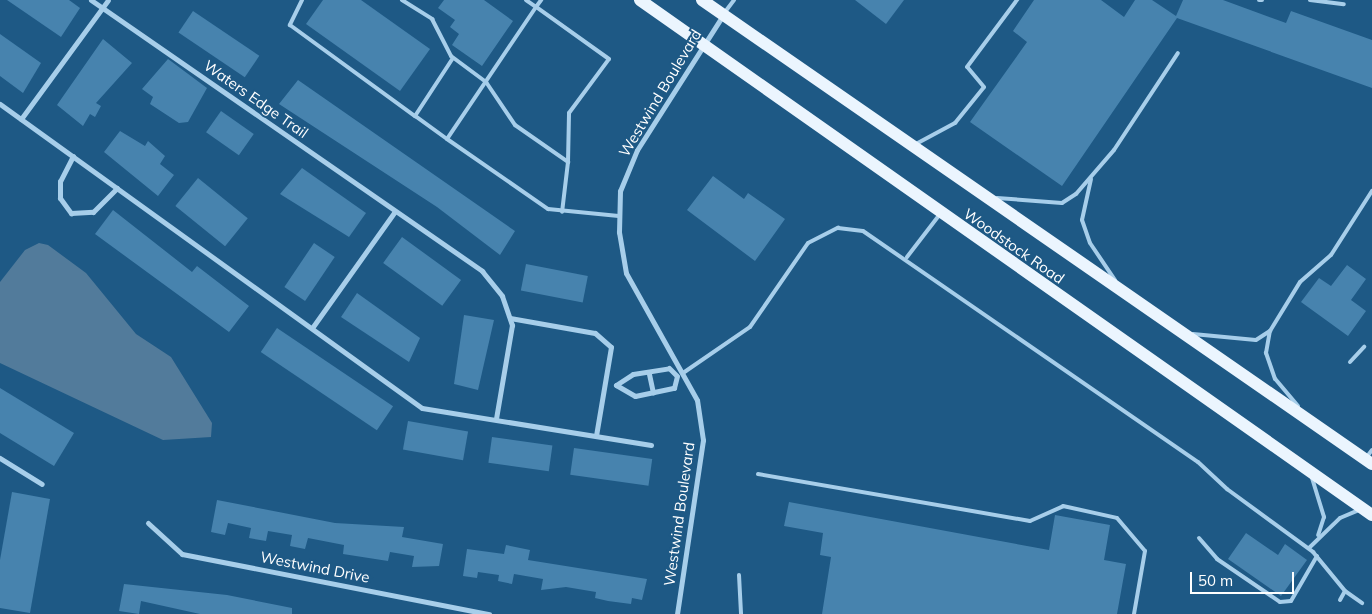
<!DOCTYPE html>
<style>
body{margin:0}
#map{position:relative;width:1372px;height:614px;overflow:hidden;background:#1e5985;font-family:Mulish,sans-serif}
div>[style]{position:absolute}
.water>*{inset:0;background:#527b9b}
.building>*{inset:0;background:#4783ae;transform-origin:0 0}
.lane>*{height:4px;margin:-2px;padding:0 2px;transform-origin:2px;border-radius:2px;background:#a7ceea}
.street>*{height:5px;margin:-2.5px;padding:0 2.5px;transform-origin:2.5px;border-radius:2.5px;background:#a7ceea}
.primary>*{height:12px;margin:-6px;padding:0 6px;transform-origin:6px;border-radius:6px;background:#ebf5fe}
span{translate:-50% -50%;white-space:nowrap;text-align:center;line-height:1.15;-webkit-text-stroke:4px #1e5985;paint-order:stroke}
.street-label{font-size:15px;color:#fff}
.scale{position:absolute;left:1190px;top:572px;width:104px;height:22px;box-sizing:border-box;border:2px solid #fff;border-top:0;padding-left:6px;font-size:15px;line-height:18px;white-space:nowrap;color:#fff;-webkit-text-stroke:4px #1e5985;paint-order:stroke}
</style>
<div id="map">
<div class="water">
<div style="clip-path:polygon(39px 243px,48px 245px,86px 273px,136px 334px,171px 357px,212px 423px,211px 437px,163px 440px,0 363px,0 282px,25px 250px)"></div>
</div>
<div class="building">
<div style="clip-path:polygon(7px 0,69px 0,80px 8px,61px 37px)"></div>
<div style="clip-path:polygon(323px 0,361px 0,430px 49px,400px 91px,306px 24px)"></div>
<div style="clip-path:polygon(444px 0,484px 0,513px 21px,482px 66px,452px 45px,459px 34px,450px 27px,455px 20px,438px 8px)"></div>
<div style="clip-path:polygon(855px 0,904px 0,886px 24px)"></div>
<div style="clip-path:polygon(1034px 0,1101px 0,1124px 17px,1135px 0,1152px 0,1176px 16px,1183px 0,1223px 0,1286px 23px,1291px 11px,1372px 40px,1372px 88px,1177px 18px,1062px 186px,970px 122px,1027px 42px,1013px 31px)"></div>
<div style="left:193px;top:11px;width:80px;height:26px;rotate:34deg"></div>
<div style="clip-path:polygon(0 34px,41px 63px,23px 93px,0 76px)"></div>
<div style="clip-path:polygon(103px 39px,132px 63px,96px 103px,101px 106px,95px 117px,90px 114px,83px 126px,57px 105px)"></div>
<div style="clip-path:polygon(168px 59px,207px 88px,188px 122px,179px 123px,150px 104px,153px 97px,142px 89px)"></div>
<div style="clip-path:polygon(298px 80px,515px 231px,500px 255px,437px 207px,279px 104px)"></div>
<div style="left:221px;top:111px;width:40px;height:26px;rotate:35deg"></div>
<div style="clip-path:polygon(120px 131px,145px 146px,148px 141px,165px 156px,160px 164px,174px 175px,158px 196px,104px 152px)"></div>
<div style="clip-path:polygon(302px 168px,366px 213px,349px 237px,280px 194px)"></div>
<div style="clip-path:polygon(713px 176px,744px 199px,748px 193px,785px 219px,755px 261px,687px 210px)"></div>
<div style="left:198px;top:178px;width:64px;height:36px;rotate:39deg"></div>
<div style="clip-path:polygon(113px 210px,192px 272px,197px 266px,249px 306px,229px 332px,95px 234px)"></div>
<div style="left:402px;top:237px;width:73px;height:32px;rotate:36deg"></div>
<div style="left:314px;top:243px;width:25px;height:53px;rotate:34deg"></div>
<div style="left:526px;top:264px;width:63px;height:27px;rotate:11deg"></div>
<div style="clip-path:polygon(1347px 265px,1366px 279px,1351px 300px,1366px 311px,1348px 336px,1301px 302px,1319px 278px,1331px 286px)"></div>
<div style="clip-path:polygon(357px 293px,420px 338px,409px 362px,341px 317px)"></div>
<div style="clip-path:polygon(464px 315px,494px 320px,478px 390px,454px 384px)"></div>
<div style="left:277px;top:328px;width:140px;height:29px;rotate:34deg"></div>
<div style="clip-path:polygon(0 388px,74px 433px,54px 466px,0 433px)"></div>
<div style="left:408px;top:421px;width:61px;height:29px;rotate:10deg"></div>
<div style="left:492px;top:437px;width:61px;height:26px;rotate:8deg"></div>
<div style="left:574px;top:448px;width:79px;height:27px;rotate:8deg"></div>
<div style="clip-path:polygon(12px 492px,50px 499px,30px 613px,0 608px,0 560px)"></div>
<div style="clip-path:polygon(217px 500px,335px 523px,404px 527px,402px 537px,443px 544px,439px 566px,412px 567px,414px 556px,390px 552px,388px 561px,343px 554px,344px 545px,308px 538px,305px 549px,290px 546px,292px 535px,268px 531px,266px 541px,249px 538px,251px 528px,228px 523px,225px 535px,211px 532px)"></div>
<div style="clip-path:polygon(789px 502px,1049px 550px,1055px 515px,1110px 525px,1104px 560px,1126px 564px,1117px 614px,822px 614px,831px 557px,820px 555px,823px 533px,784px 526px)"></div>
<div style="clip-path:polygon(1246px 533px,1278px 555px,1285px 544px,1307px 560px,1281px 596px,1228px 559px)"></div>
<div style="clip-path:polygon(506px 545px,530px 550px,528px 560px,647px 579px,642px 600px,632px 598px,631px 604px,608px 601px,595px 598px,596px 592px,566px 587px,541px 590px,543px 579px,514px 574px,512px 584px,498px 581px,499px 575px,478px 572px,477px 578px,463px 576px,467px 549px,504px 554px)"></div>
<div style="clip-path:polygon(124px 584px,227px 595px,292px 608px,292px 614px,200px 614px,141px 601px,139px 614px,119px 611px)"></div>
</div>
<div class="lane">
<div style="left:302px;top:0;width:28px;rotate:116deg"></div>
<div style="left:290px;top:25px;width:155px;rotate:36.1deg"></div>
<div style="left:402px;top:0;width:36px;rotate:32deg"></div>
<div style="left:432px;top:19px;width:42px;rotate:62.8deg"></div>
<div style="left:451px;top:56px;width:44px;rotate:36.6deg"></div>
<div style="left:486px;top:82px;width:52px;rotate:56deg"></div>
<div style="left:515px;top:125px;width:65px;rotate:34.9deg"></div>
<div style="left:568px;top:162px;width:50px;rotate:96.8deg"></div>
<div style="left:526px;top:0;width:12px;rotate:35deg"></div>
<div style="left:536px;top:7px;width:9px;rotate:-54deg"></div>
<div style="left:1259px;top:0;width:3px"></div>
<div style="left:1310px;top:0;width:34px;rotate:7deg"></div>
<div style="left:725px;top:12px;width:15px;rotate:-53deg"></div>
<div style="left:447px;top:139px;width:39px;rotate:-144deg"></div>
<div style="left:415px;top:116px;width:69px;rotate:-56.8deg"></div>
<div style="left:914px;top:145px;width:47px;rotate:-28.2deg"></div>
<div style="left:955px;top:123px;width:46px;rotate:-51.1deg"></div>
<div style="left:984px;top:87px;width:26px;rotate:-130deg"></div>
<div style="left:967px;top:67px;width:84px;rotate:-53.3deg"></div>
<div style="left:568px;top:162px;width:49px;rotate:-88.8deg"></div>
<div style="left:569px;top:113px;width:67px;rotate:-53.5deg"></div>
<div style="left:609px;top:59px;width:90px;rotate:-144.5deg"></div>
<div style="left:536px;top:7px;width:159px;rotate:124deg"></div>
<div style="left:447px;top:139px;width:123px;rotate:34.7deg"></div>
<div style="left:548px;top:209px;width:71px;rotate:5.6deg"></div>
<div style="left:1091px;top:179px;width:42px;rotate:102.4deg"></div>
<div style="left:1082px;top:220px;width:24px;rotate:71deg"></div>
<div style="left:1090px;top:243px;width:45px;rotate:56deg"></div>
<div style="left:997px;top:198px;width:65px;rotate:4.4deg"></div>
<div style="left:1062px;top:203px;width:17px;rotate:-33deg"></div>
<div style="left:1076px;top:194px;width:58px;rotate:-49.2deg"></div>
<div style="left:1114px;top:150px;width:116px;rotate:-56.6deg"></div>
<div style="left:907px;top:257px;width:54px;rotate:-52.5deg"></div>
<div style="left:1193px;top:334px;width:63px;rotate:5.4deg"></div>
<div style="left:1256px;top:340px;width:17px;rotate:-33deg"></div>
<div style="left:1350px;top:362px;width:21px;rotate:-47deg"></div>
<div style="left:683px;top:373px;width:81px;rotate:-34.5deg"></div>
<div style="left:750px;top:327px;width:102px;rotate:-55.4deg"></div>
<div style="left:808px;top:243px;width:34px;rotate:-27deg"></div>
<div style="left:838px;top:228px;width:25px;rotate:7deg"></div>
<div style="left:863px;top:231px;width:407px;rotate:34.6deg"></div>
<div style="left:1198px;top:462px;width:40px;rotate:43deg"></div>
<div style="left:1227px;top:489px;width:107px;rotate:36.2deg"></div>
<div style="left:1313px;top:552px;width:50px;rotate:50.6deg"></div>
<div style="left:1345px;top:591px;width:21px;rotate:35deg"></div>
<div style="left:1298px;top:406px;width:35px;rotate:-130deg"></div>
<div style="left:1275px;top:379px;width:28px;rotate:-109deg"></div>
<div style="left:1266px;top:353px;width:22px;rotate:-80deg"></div>
<div style="left:1270px;top:331px;width:57px;rotate:-58.5deg"></div>
<div style="left:1300px;top:282px;width:41px;rotate:-41.1deg"></div>
<div style="left:1331px;top:255px;width:76px;rotate:-57.4deg"></div>
<div style="left:1366px;top:458px;width:10px;rotate:-53deg"></div>
<div style="left:758px;top:474px;width:276px;rotate:9.8deg"></div>
<div style="left:1030px;top:521px;width:36px;rotate:-24deg"></div>
<div style="left:1063px;top:506px;width:55px;rotate:12.5deg"></div>
<div style="left:1117px;top:518px;width:43px;rotate:49.7deg"></div>
<div style="left:1145px;top:551px;width:64px;rotate:99.9deg"></div>
<div style="left:1312px;top:478px;width:41px;rotate:72.9deg"></div>
<div style="left:1324px;top:517px;width:19px;rotate:108deg"></div>
<div style="left:1199px;top:538px;width:28px;rotate:49deg"></div>
<div style="left:1217px;top:559px;width:76px;rotate:34.3deg"></div>
<div style="left:1280px;top:602px;width:11px;rotate:-5deg"></div>
<div style="left:1291px;top:601px;width:52px;rotate:-60deg"></div>
<div style="left:1309px;top:548px;width:43px;rotate:-44.1deg"></div>
<div style="left:1340px;top:518px;width:21px;rotate:-23deg"></div>
<div style="left:739px;top:575px;width:39px;rotate:87deg"></div>
<div style="left:1340px;top:600px;width:10px;rotate:-61deg"></div>
</div>
<div class="street">
<div style="left:91px;top:0;width:476px;rotate:34.7deg"></div>
<div style="left:482px;top:271px;width:32px;rotate:51deg"></div>
<div style="left:502px;top:296px;width:31px;rotate:71deg"></div>
<div style="left:512px;top:325px;width:95px;rotate:99.7deg"></div>
<div style="left:0;top:104px;width:520px;rotate:35.77deg"></div>
<div style="left:422px;top:408px;width:232px;rotate:9.2deg"></div>
<div style="left:21px;top:119px;width:147px;rotate:-53.8deg"></div>
<div style="left:73px;top:156px;width:28px;rotate:117deg"></div>
<div style="left:60px;top:181px;width:17px;rotate:90deg"></div>
<div style="left:60px;top:198px;width:19px;rotate:54deg"></div>
<div style="left:71px;top:213px;width:22px;rotate:-3deg"></div>
<div style="left:93px;top:212px;width:34px;rotate:-45deg"></div>
<div style="left:510px;top:318px;width:86px;rotate:10deg"></div>
<div style="left:595px;top:333px;width:21px;rotate:41deg"></div>
<div style="left:611px;top:347px;width:90px;rotate:99.6deg"></div>
<div style="left:312px;top:328px;width:143px;rotate:-54.6deg"></div>
<div style="left:649px;top:374px;width:19px;rotate:78deg"></div>
<div style="left:616px;top:385px;width:22px;rotate:30deg"></div>
<div style="left:635px;top:396px;width:40px;rotate:-12deg"></div>
<div style="left:674px;top:388px;width:12px;rotate:-76deg"></div>
<div style="left:616px;top:385px;width:20px;rotate:-33deg"></div>
<div style="left:633px;top:374px;width:36px;rotate:-9deg"></div>
<div style="left:669px;top:368px;width:11px;rotate:45deg"></div>
<div style="left:0;top:458px;width:49px;rotate:31.8deg"></div>
<div style="left:148px;top:523px;width:46px;rotate:42.4deg"></div>
<div style="left:182px;top:554px;width:313px;rotate:11.1deg"></div>
<div style="left:677px;top:614px;width:176px;rotate:-81.5deg"></div>
<div style="left:703px;top:440px;width:40px;rotate:-98.5deg"></div>
<div style="left:697px;top:400px;width:145px;rotate:-119.2deg"></div>
<div style="left:626px;top:273px;width:42px;rotate:-99.7deg"></div>
<div style="left:619px;top:232px;width:41px;rotate:-88.6deg"></div>
<div style="left:620px;top:191px;width:44px;rotate:-67.5deg"></div>
<div style="left:637px;top:150px;width:160px;rotate:-57.5deg"></div>
</div>
<div class="primary">
<div style="left:640px;top:0;width:895px;rotate:35.13deg"></div>
<div style="left:702px;top:0;width:815px;rotate:34.7deg"></div>
</div>
<div class="street-label">
<span style="left:660px;top:93px;rotate:-59deg">Westwind Boulevard</span>
<span style="left:256px;top:99px;rotate:35deg">Waters Edge Trail</span>
<span style="left:1014px;top:246px;rotate:35deg">Woodstock Road</span>
<span style="left:679px;top:514px;rotate:-82deg">Westwind Boulevard</span>
<span style="left:315px;top:567px;rotate:11deg">Westwind Drive</span>
</div>
<div class="scale">50 m</div>
</div>
